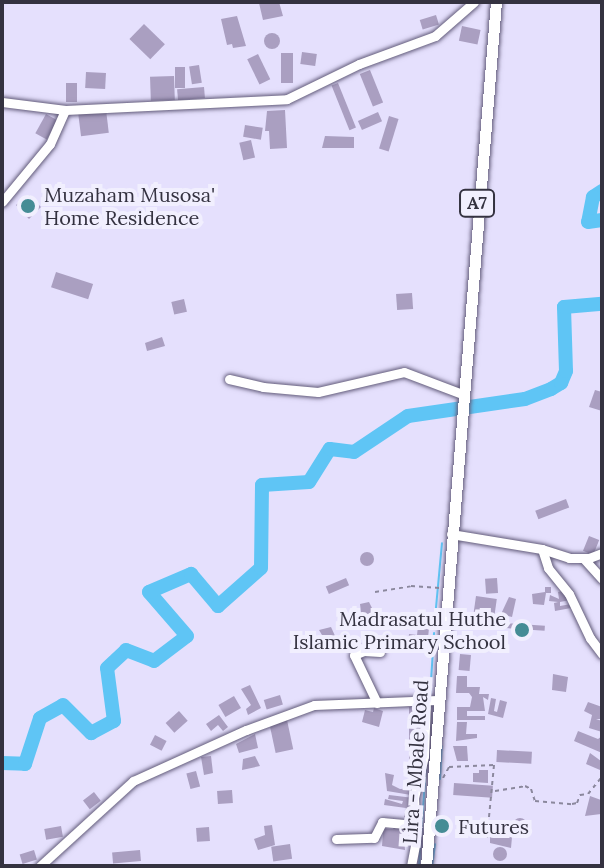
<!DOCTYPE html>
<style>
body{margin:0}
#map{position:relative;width:604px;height:868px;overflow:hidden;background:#e5e0fd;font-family:Lora,serif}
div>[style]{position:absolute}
.stream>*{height:2px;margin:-1px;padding:0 1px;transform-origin:1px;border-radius:1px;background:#5fc5f5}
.river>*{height:14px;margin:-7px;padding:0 7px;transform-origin:7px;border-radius:7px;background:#5fc5f5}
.building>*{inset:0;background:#aa9fc1;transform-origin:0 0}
.round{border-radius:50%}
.path>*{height:2px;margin-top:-1px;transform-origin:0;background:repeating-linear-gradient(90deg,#8b889d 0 4px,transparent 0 8px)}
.roads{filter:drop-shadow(0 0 2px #625b7a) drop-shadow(0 0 2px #625b7a)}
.minor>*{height:9px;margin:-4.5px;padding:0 4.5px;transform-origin:4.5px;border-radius:4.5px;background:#fff}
.major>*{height:11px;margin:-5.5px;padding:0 5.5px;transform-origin:5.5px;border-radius:5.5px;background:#fff}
.dots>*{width:22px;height:22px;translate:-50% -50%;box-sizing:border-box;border:4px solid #f1effe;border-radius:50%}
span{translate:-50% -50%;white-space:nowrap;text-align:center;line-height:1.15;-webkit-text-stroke:8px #f1effe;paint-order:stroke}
.shield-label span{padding:2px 6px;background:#f1effe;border:2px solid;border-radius:6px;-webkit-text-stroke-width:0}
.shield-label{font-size:18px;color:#343240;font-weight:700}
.poi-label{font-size:20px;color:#343240}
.left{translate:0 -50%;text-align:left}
.right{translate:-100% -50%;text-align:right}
.street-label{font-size:20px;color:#343240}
.frame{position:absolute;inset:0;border:4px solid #343240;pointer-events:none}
</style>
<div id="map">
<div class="stream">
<div style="left:434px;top:629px;width:86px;rotate:-84.7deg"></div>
<div style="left:433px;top:645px;width:12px;rotate:-85deg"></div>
<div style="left:430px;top:696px;width:47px;rotate:-86.3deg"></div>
<div style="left:440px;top:779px;width:33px;rotate:-87deg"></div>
<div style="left:436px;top:834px;width:14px;rotate:-86deg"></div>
<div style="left:419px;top:866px;width:99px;rotate:-86deg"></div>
<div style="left:432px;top:866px;width:22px;rotate:-82deg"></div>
</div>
<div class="river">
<div style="left:602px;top:191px;width:11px;rotate:146deg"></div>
<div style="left:593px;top:197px;width:25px;rotate:101deg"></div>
<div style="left:588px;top:222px;width:14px;rotate:-8deg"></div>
<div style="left:2px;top:763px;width:23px;rotate:2deg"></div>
<div style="left:25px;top:764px;width:48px;rotate:-71.9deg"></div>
<div style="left:40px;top:718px;width:26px;rotate:-29deg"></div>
<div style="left:63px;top:705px;width:40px;rotate:45deg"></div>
<div style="left:91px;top:733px;width:26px;rotate:-28deg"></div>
<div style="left:114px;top:721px;width:53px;rotate:-97.5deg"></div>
<div style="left:107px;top:668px;width:26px;rotate:-43deg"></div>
<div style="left:126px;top:650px;width:30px;rotate:21deg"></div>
<div style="left:154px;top:661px;width:41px;rotate:-37.1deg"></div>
<div style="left:187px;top:636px;width:58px;rotate:-130.8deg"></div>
<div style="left:149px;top:592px;width:46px;rotate:-23.2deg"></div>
<div style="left:191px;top:574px;width:42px;rotate:49.8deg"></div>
<div style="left:218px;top:606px;width:57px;rotate:-41.5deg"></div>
<div style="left:261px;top:568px;width:83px;rotate:-89.3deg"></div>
<div style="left:262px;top:485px;width:47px;rotate:-3.7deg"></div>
<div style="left:309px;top:482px;width:39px;rotate:-58deg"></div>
<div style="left:330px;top:449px;width:24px;rotate:7deg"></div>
<div style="left:354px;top:452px;width:65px;rotate:-33.7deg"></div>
<div style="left:408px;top:416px;width:118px;rotate:-8.3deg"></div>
<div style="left:525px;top:399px;width:28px;rotate:-21deg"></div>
<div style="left:551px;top:389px;width:12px;rotate:-31deg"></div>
<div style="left:561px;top:383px;width:13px;rotate:-67deg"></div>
<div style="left:566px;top:371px;width:64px;rotate:-91.8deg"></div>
<div style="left:564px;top:307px;width:38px;rotate:-5deg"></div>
</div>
<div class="building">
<div style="clip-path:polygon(262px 2px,279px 2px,283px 16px,263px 20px,259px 3px)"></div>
<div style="left:436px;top:15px;width:10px;height:17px;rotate:73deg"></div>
<div style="clip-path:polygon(237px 16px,246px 46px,233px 48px,232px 44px,227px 45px,221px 19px)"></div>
<div style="left:144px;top:24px;width:29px;height:21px;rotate:44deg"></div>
<div style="left:462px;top:26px;width:19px;height:15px;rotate:12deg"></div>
<div class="round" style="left:264px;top:33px;width:16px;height:16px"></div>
<div style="left:302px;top:52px;width:15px;height:12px;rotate:8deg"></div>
<div style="left:281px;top:53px;width:12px;height:30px"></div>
<div style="left:258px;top:54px;width:28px;height:12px;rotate:64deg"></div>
<div style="left:199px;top:65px;width:18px;height:10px;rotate:81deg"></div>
<div style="left:175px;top:67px;width:10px;height:21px"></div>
<div style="left:370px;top:70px;width:35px;height:11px;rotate:68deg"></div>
<div style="left:86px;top:72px;width:20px;height:16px;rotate:3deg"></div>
<div style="left:174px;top:76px;width:24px;height:24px;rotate:88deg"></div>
<div style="left:66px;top:83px;width:11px;height:19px"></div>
<div style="left:338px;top:83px;width:48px;height:7px;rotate:68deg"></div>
<div style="left:204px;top:87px;width:11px;height:27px;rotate:85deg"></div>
<div style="left:106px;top:110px;width:23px;height:28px;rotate:83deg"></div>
<div style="clip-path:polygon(285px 110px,287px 148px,270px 149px,269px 131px,265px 131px,267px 111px)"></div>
<div style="left:378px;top:112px;width:10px;height:22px;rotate:66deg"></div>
<div style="left:46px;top:114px;width:13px;height:22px;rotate:29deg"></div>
<div style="left:389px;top:116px;width:10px;height:34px;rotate:17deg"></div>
<div style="left:245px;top:125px;width:18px;height:12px;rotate:9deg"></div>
<div style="clip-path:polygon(325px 136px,354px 137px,354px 148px,322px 148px)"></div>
<div style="left:251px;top:140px;width:18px;height:12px;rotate:77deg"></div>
<div style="clip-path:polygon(29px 195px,41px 207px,29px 219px,16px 205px)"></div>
<div style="left:56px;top:272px;width:39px;height:16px;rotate:18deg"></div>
<div style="left:412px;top:293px;width:16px;height:16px;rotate:86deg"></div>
<div style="left:184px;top:299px;width:13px;height:13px;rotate:77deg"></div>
<div style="clip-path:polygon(162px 337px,165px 346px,147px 351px,145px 343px)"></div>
<div style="clip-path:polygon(595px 390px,602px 392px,602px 411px,589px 407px)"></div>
<div style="left:566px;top:499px;width:9px;height:33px;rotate:69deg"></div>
<div style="left:589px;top:536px;width:11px;height:16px;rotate:22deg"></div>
<div class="round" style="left:360px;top:552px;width:14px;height:14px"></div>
<div style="left:346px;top:578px;width:8px;height:22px;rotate:67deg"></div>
<div style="left:497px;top:578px;width:15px;height:12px;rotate:86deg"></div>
<div style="clip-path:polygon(545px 587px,551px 587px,551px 593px,546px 593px,544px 605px,533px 604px,532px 594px,545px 592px)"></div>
<div style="clip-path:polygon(563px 591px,570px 600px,560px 602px,560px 606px,571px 604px,571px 608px,555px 611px,554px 603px,558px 602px,549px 601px,550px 595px,559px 599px,558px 592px)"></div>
<div style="left:476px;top:596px;width:21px;height:16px;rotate:8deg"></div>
<div style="clip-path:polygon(509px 597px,516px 599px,512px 617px,501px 614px)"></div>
<div style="clip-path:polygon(369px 602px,375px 614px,362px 621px,360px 604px)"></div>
<div style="left:505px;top:623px;width:40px;height:5px;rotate:4deg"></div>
<div style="clip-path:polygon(418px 626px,429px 628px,427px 648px,408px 646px,409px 634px,417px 635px)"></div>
<div style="clip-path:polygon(331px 627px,336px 638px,334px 644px,328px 645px,319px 630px)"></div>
<div style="left:460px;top:654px;width:11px;height:16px;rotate:5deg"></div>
<div style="clip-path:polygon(553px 674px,568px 677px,566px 692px,552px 690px)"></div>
<div style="clip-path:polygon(457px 676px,467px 676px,467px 687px,480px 687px,479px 694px,489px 694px,488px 700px,483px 697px,485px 711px,467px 711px,467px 716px,485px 716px,485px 720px,457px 720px,457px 707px,470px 707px,472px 697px,469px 693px,456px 693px)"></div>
<div style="clip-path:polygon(250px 685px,261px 708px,248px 715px,246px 709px,251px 705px,241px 689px)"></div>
<div style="left:280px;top:695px;width:10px;height:17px;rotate:73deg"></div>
<div style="left:234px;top:696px;width:14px;height:18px;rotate:60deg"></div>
<div style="clip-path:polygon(491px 698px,496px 699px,494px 711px,497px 712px,500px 700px,507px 702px,503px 718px,488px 714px)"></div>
<div style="clip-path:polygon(403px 700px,420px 703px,419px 763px,409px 762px,409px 707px,402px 706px)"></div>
<div style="clip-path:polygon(588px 702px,602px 707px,602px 719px,596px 719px,602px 721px,602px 732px,589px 728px,592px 715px,584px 711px)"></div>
<div style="clip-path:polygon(374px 708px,383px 711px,379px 727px,362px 722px,365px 710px,373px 712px)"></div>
<div style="left:179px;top:711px;width:13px;height:18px;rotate:48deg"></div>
<div style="clip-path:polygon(219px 715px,228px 727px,223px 731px,218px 725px,211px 731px,206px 724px)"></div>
<div style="left:287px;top:720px;width:30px;height:18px;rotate:78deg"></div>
<div style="clip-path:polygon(457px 722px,467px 722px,466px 734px,477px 734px,477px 738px,456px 741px)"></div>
<div style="clip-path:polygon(578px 731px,598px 739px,602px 736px,602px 753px,574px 741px)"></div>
<div style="clip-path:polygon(255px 734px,258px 748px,239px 753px,236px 744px)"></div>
<div style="left:155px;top:735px;width:13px;height:11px;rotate:27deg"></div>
<div style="clip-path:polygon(453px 746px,467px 746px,468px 761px,457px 761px)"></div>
<div style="left:497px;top:750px;width:35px;height:12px;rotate:3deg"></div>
<div style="clip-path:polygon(590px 753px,601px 761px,600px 770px,586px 764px)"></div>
<div style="clip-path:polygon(211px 756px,213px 773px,204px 775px,201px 757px)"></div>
<div style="clip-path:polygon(255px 756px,260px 766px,242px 770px,243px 759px)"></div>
<div style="clip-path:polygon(479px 770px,488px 770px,488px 783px,473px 782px,473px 773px,479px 773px)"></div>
<div style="left:196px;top:771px;width:16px;height:10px;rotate:75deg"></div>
<div style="clip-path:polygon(385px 773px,394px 775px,392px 785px,400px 789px,415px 788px,411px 795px,387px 791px)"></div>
<div style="left:454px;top:783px;width:39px;height:12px;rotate:4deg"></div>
<div style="left:232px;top:790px;width:13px;height:15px;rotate:86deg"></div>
<div style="left:94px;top:792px;width:11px;height:14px;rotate:52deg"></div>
<div style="clip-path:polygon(389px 795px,414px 798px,411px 818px,404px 817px,406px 808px,384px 805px,385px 799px,402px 804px,403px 801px,388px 799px)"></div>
<div style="clip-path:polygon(590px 796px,601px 800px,601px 814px,585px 816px)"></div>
<div class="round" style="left:513px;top:818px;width:14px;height:14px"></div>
<div style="clip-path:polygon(384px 822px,384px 829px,393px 829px,394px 823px,403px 824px,405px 850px,382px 846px,383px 833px,379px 832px)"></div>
<div style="clip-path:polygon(272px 825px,275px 845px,258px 850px,254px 839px,265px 835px,264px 826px)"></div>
<div style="left:61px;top:826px;width:11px;height:17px;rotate:80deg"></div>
<div style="left:209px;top:827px;width:14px;height:13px;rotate:86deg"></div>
<div style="clip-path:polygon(490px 836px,512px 837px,511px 848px,490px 843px)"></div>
<div style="left:290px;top:844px;width:15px;height:19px;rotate:82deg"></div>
<div class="round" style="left:493px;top:847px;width:14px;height:14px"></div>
<div style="left:34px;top:850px;width:10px;height:15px;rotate:73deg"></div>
<div style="left:140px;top:850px;width:11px;height:28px;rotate:85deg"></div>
</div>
<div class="path">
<div style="left:375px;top:592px;width:36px;rotate:-9deg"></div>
<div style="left:411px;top:586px;width:29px;rotate:4deg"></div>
<div style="left:443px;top:778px;width:13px;rotate:-61deg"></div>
<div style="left:449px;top:767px;width:45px;rotate:-2.5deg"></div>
<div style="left:494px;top:765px;width:73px;rotate:95.5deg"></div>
<div style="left:495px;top:791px;width:30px;rotate:-9deg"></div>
<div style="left:525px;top:786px;width:7px;rotate:27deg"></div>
<div style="left:531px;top:789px;width:13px;rotate:72deg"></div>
<div style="left:535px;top:801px;width:37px;rotate:5deg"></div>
<div style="left:572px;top:804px;width:5px;rotate:-11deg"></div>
<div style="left:577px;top:803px;width:9px;rotate:-69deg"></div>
<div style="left:580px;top:795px;width:8px;rotate:-7deg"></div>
<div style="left:588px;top:794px;width:22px;rotate:-51deg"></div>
</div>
<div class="roads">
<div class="minor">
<div style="left:2px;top:102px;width:64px;rotate:7.2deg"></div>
<div style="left:65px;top:110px;width:222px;rotate:-2.8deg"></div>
<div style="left:287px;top:99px;width:80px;rotate:-25.9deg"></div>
<div style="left:359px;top:64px;width:81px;rotate:-20.2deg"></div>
<div style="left:435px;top:36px;width:52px;rotate:-41.1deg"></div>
<div style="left:2px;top:202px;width:75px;rotate:-50.4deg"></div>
<div style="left:50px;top:144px;width:37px;rotate:-66deg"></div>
<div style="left:229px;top:379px;width:35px;rotate:13deg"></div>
<div style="left:263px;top:387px;width:55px;rotate:5.2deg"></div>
<div style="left:318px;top:392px;width:88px;rotate:-13.1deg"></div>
<div style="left:404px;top:372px;width:65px;rotate:20.7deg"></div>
<div style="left:451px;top:534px;width:92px;rotate:9.4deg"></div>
<div style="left:542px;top:549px;width:28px;rotate:18deg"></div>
<div style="left:569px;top:558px;width:20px"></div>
<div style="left:589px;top:558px;width:14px;rotate:-21deg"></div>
<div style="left:542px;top:549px;width:20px;rotate:72deg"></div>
<div style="left:548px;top:568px;width:33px;rotate:51deg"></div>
<div style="left:569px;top:594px;width:49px;rotate:64.5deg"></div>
<div style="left:590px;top:638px;width:20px;rotate:53deg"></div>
<div style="left:584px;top:559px;width:27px;rotate:48deg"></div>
<div style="left:377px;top:703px;width:53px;rotate:-115.6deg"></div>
<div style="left:354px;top:655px;width:11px;rotate:-22deg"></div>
<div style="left:364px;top:651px;width:16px;rotate:4deg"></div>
<div style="left:336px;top:839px;width:38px;rotate:-2deg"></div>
<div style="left:374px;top:838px;width:18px;rotate:-63deg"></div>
<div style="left:382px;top:822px;width:33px;rotate:5deg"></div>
<div style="left:40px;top:866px;width:126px;rotate:-42.4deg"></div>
<div style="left:133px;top:781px;width:124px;rotate:-24.3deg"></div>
<div style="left:246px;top:730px;width:72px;rotate:-20.2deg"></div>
<div style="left:314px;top:705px;width:123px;rotate:-2.3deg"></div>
<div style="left:411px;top:866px;width:26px;rotate:-79deg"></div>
<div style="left:416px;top:840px;width:42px;rotate:-92.7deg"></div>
<div style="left:414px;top:798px;width:43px;rotate:-76.6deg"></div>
<div style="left:424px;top:756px;width:56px;rotate:-88deg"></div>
</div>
<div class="major">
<div style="left:426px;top:866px;width:867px;rotate:-85.37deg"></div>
</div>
</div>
<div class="dots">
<div style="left:28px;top:206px;background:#458c95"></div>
<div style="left:522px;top:630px;background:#458c95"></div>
<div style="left:442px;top:826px;background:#458c95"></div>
</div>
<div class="shield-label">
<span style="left:477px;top:203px">A7</span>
</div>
<div class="poi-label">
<span class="left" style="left:44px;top:206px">Muzaham Musosa'<br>Home Residence</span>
<span class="right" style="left:506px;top:630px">Madrasatul Huthe<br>Islamic Primary School</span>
<span class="left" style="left:458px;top:826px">Futures</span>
</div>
<div class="street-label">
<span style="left:415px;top:762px;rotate:-86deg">Lira - Mbale Road</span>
</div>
<div class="frame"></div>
</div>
